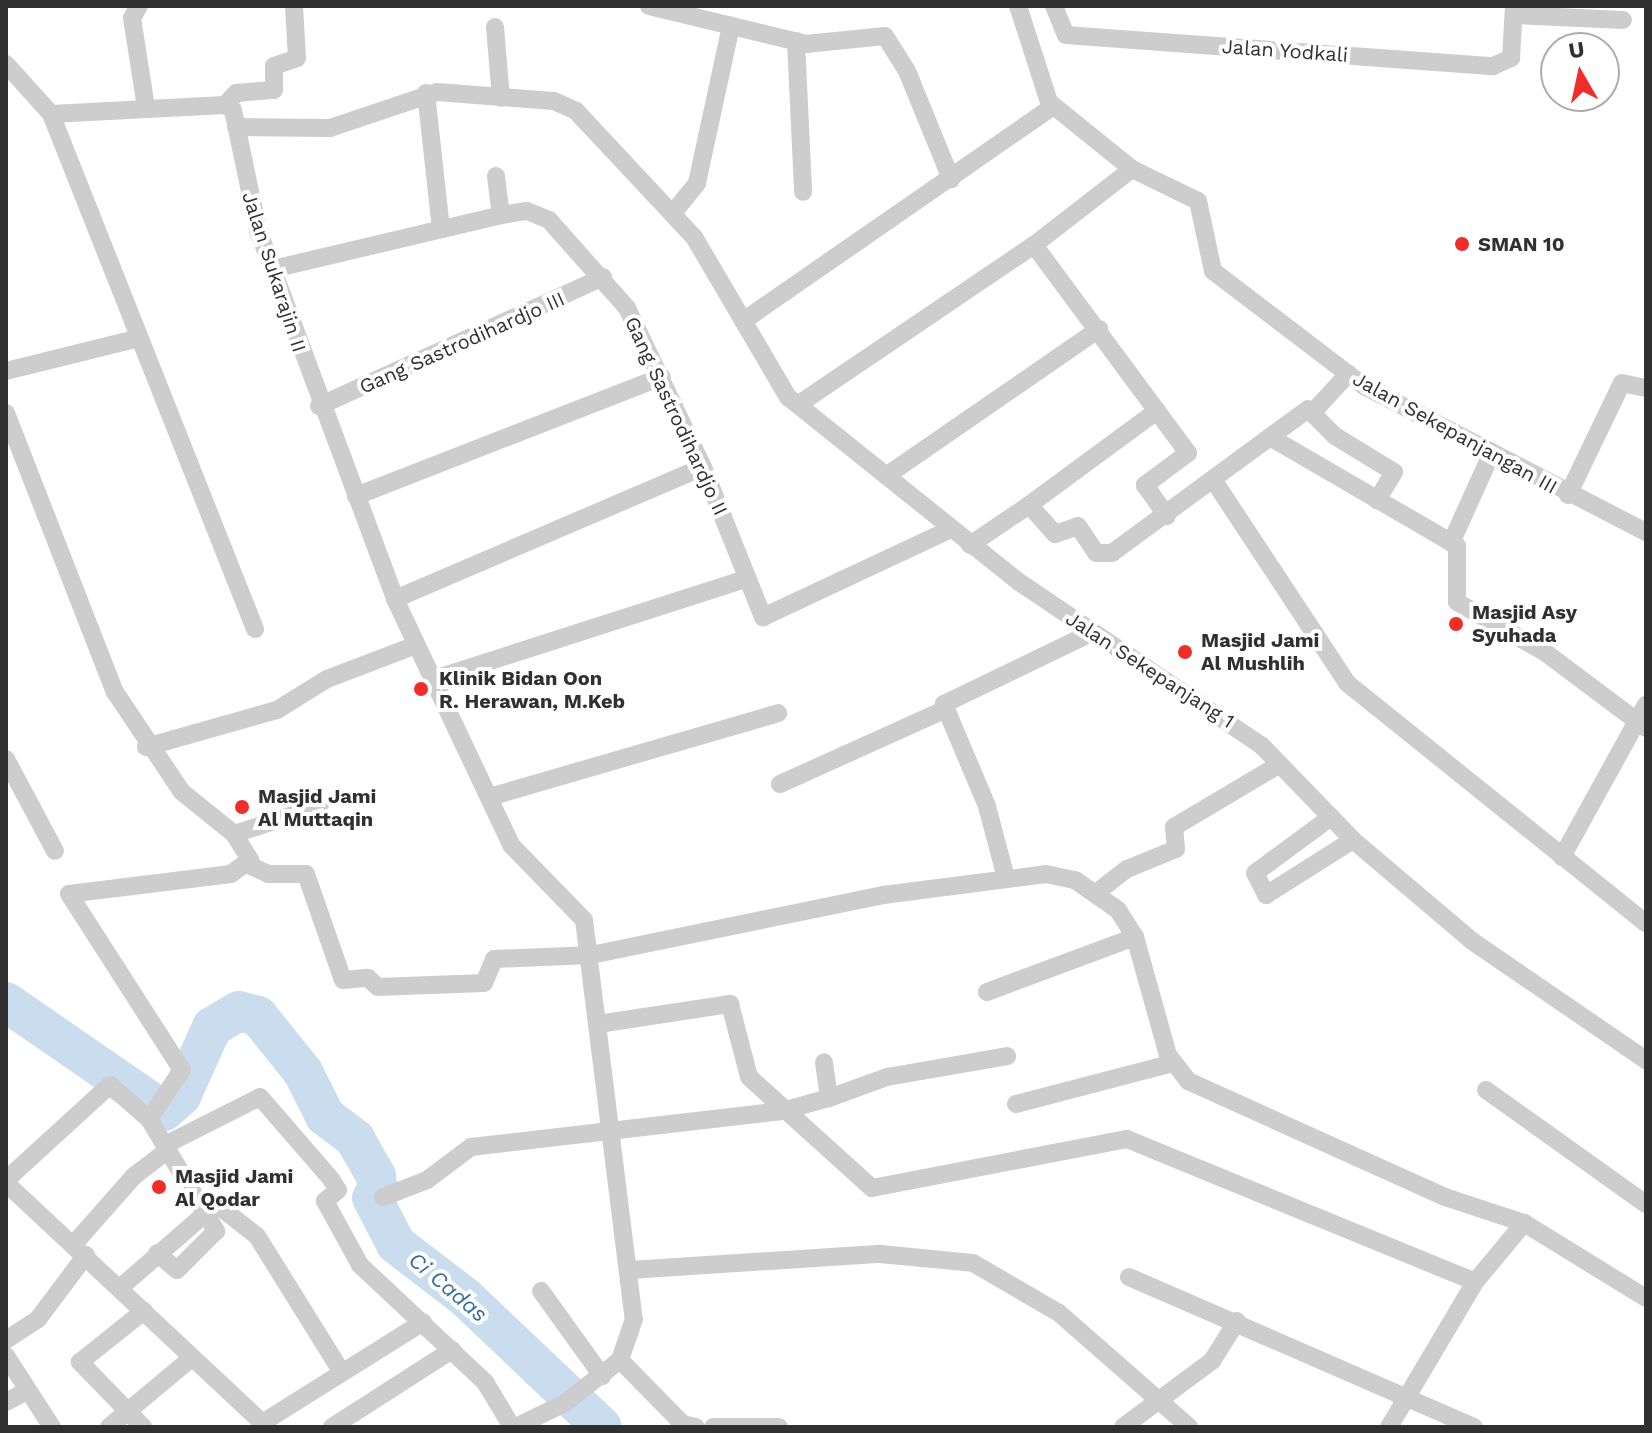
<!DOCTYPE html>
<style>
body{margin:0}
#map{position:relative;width:1652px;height:1433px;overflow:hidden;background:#fff;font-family:"Work Sans",sans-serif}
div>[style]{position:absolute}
.river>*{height:40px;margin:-20px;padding:0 20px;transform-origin:20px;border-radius:20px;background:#c9ddef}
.minor>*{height:18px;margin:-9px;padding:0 9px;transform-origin:9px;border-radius:9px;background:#cdcdcd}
.dots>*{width:22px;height:22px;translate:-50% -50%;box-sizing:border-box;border:4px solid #fff;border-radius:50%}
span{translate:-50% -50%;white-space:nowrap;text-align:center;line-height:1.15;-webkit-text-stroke:8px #fff;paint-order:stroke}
.street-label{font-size:20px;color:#303030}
.poi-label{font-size:20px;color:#303030;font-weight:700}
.left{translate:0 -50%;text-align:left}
.water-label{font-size:22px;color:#386b99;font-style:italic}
.frame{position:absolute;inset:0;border:8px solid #303030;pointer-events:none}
.north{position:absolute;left:1540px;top:32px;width:80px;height:80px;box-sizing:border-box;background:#fff;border:2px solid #acacac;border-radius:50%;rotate:351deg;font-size:22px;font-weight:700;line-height:32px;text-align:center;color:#303030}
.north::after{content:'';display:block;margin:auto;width:28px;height:36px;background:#f02d29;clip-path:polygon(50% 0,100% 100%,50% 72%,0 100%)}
</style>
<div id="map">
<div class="river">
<div style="left:6px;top:1002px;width:192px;rotate:34.6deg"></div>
<div style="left:164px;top:1111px;width:23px;rotate:-41deg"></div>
<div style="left:181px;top:1096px;width:76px;rotate:-65.8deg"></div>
<div style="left:212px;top:1027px;width:31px;rotate:-31deg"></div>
<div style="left:239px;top:1011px;width:20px;rotate:15deg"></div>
<div style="left:258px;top:1016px;width:72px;rotate:51.2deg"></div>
<div style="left:303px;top:1072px;width:49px;rotate:63.4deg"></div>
<div style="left:325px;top:1116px;width:38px;rotate:37deg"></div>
<div style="left:355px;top:1139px;width:43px;rotate:60.4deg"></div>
<div style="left:376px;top:1176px;width:18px;rotate:84deg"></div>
<div style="left:378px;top:1194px;width:7px;rotate:146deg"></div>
<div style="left:372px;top:1198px;width:52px;rotate:62.4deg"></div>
<div style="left:396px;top:1244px;width:88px;rotate:37.6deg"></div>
<div style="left:466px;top:1298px;width:187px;rotate:43.5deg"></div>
</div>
<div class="minor">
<div style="left:139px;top:6px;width:14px;rotate:120deg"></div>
<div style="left:132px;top:18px;width:90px;rotate:81.1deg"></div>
<div style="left:649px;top:6px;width:162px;rotate:13.6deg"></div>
<div style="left:806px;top:44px;width:79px;rotate:-5.8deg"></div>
<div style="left:885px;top:36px;width:41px;rotate:57.8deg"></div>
<div style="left:907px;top:71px;width:117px;rotate:67.8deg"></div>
<div style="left:1018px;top:6px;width:101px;rotate:72.1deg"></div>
<div style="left:1049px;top:102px;width:107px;rotate:38.9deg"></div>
<div style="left:1132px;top:169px;width:73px;rotate:25.9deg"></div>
<div style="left:1198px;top:201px;width:72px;rotate:77.9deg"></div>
<div style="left:1213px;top:271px;width:190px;rotate:37.3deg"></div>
<div style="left:1364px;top:386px;width:318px;rotate:27.4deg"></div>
<div style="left:1054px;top:6px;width:31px;rotate:68deg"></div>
<div style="left:1066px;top:35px;width:428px;rotate:4.2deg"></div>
<div style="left:1493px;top:66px;width:20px;rotate:-24deg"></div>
<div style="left:1511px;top:58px;width:52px;rotate:-86.7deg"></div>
<div style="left:1514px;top:15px;width:109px;rotate:2.6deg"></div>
<div style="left:495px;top:27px;width:71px;rotate:85.2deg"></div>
<div style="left:796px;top:41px;width:151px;rotate:87.3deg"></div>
<div style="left:6px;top:64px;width:67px;rotate:48deg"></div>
<div style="left:51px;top:114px;width:554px;rotate:68.39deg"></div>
<div style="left:426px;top:93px;width:137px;rotate:83.7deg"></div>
<div style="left:225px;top:105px;width:16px;rotate:-47deg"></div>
<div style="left:236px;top:93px;width:38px;rotate:-5deg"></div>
<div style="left:274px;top:90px;width:24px;rotate:-90deg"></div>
<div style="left:274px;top:66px;width:24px;rotate:-19deg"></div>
<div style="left:297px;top:58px;width:52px;rotate:-93.3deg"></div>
<div style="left:51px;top:114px;width:174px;rotate:-3deg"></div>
<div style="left:225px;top:105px;width:9px;rotate:32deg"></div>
<div style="left:233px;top:110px;width:123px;rotate:78.2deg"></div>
<div style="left:258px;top:230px;width:394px;rotate:69.6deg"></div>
<div style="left:395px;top:599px;width:273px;rotate:64.7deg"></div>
<div style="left:512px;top:846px;width:103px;rotate:45.8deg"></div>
<div style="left:584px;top:920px;width:402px;rotate:82.9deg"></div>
<div style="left:634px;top:1319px;width:43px;rotate:108.9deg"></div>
<div style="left:620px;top:1360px;width:70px;rotate:142deg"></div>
<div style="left:565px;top:1403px;width:55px;rotate:153.9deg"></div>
<div style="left:236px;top:127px;width:94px;rotate:0.6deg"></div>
<div style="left:330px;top:128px;width:113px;rotate:-18.6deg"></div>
<div style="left:437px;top:92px;width:117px;rotate:4.4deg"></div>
<div style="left:554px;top:101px;width:24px;rotate:24deg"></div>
<div style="left:576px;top:111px;width:173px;rotate:46.9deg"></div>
<div style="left:694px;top:237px;width:186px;rotate:59.6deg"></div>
<div style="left:788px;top:397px;width:296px;rotate:38.7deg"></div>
<div style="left:1019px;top:582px;width:293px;rotate:34deg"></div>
<div style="left:1262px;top:746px;width:131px;rotate:45.9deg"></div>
<div style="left:1353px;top:840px;width:156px;rotate:40.3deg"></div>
<div style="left:1472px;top:941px;width:211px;rotate:34.4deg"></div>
<div style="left:496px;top:176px;width:39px;rotate:83deg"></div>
<div style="left:673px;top:213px;width:38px;rotate:-51deg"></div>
<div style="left:697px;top:183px;width:161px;rotate:-77.8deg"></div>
<div style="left:1034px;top:245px;width:259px;rotate:53.5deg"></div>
<div style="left:1188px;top:453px;width:54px;rotate:143.3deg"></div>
<div style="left:1145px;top:485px;width:38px;rotate:55deg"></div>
<div style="left:273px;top:269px;width:234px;rotate:-13.3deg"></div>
<div style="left:501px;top:215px;width:26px;rotate:-9deg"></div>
<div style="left:527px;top:211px;width:24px;rotate:22deg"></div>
<div style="left:549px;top:220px;width:118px;rotate:48.4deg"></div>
<div style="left:627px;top:308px;width:176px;rotate:64.5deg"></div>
<div style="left:703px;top:467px;width:162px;rotate:68.2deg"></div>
<div style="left:763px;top:617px;width:205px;rotate:-25.1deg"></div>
<div style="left:743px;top:321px;width:377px;rotate:-34.7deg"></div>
<div style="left:6px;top:371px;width:133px;rotate:-13.9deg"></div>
<div style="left:799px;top:404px;width:284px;rotate:-34.1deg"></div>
<div style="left:1034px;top:245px;width:124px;rotate:-37.8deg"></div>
<div style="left:319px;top:406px;width:312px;rotate:-24.4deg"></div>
<div style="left:1313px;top:412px;width:52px;rotate:-47.4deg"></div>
<div style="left:6px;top:413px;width:300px;rotate:68.7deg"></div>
<div style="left:115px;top:692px;width:120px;rotate:56.2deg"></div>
<div style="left:182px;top:792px;width:67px;rotate:38.9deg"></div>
<div style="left:234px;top:834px;width:31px;rotate:58deg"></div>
<div style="left:250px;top:860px;width:24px;rotate:144deg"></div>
<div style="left:231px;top:874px;width:163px;rotate:173deg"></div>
<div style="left:69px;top:894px;width:209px;rotate:57.3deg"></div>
<div style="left:182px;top:1070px;width:59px;rotate:124deg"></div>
<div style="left:149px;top:1119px;width:131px;rotate:59.1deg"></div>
<div style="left:216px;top:1231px;width:55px;rotate:135deg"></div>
<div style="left:177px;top:1270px;width:26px;rotate:-140deg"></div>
<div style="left:1270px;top:437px;width:216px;rotate:30.2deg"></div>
<div style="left:1457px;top:546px;width:56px;rotate:90deg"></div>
<div style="left:1457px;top:602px;width:103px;rotate:29.8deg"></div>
<div style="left:1546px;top:653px;width:125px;rotate:36.9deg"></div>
<div style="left:886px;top:476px;width:259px;rotate:-34.6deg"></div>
<div style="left:1214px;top:481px;width:242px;rotate:56.6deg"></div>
<div style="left:1347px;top:683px;width:383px;rotate:38.8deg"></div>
<div style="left:1568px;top:495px;width:124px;rotate:-64.3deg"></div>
<div style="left:1622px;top:383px;width:25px;rotate:12deg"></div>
<div style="left:356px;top:496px;width:328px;rotate:-21.3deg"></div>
<div style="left:1029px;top:505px;width:159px;rotate:-36.3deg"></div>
<div style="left:1451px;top:543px;width:100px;rotate:-65.7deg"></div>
<div style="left:970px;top:545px;width:71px;rotate:-34.1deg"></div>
<div style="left:1029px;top:505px;width:39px;rotate:48deg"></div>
<div style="left:1055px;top:534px;width:24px;rotate:-19deg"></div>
<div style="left:1078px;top:526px;width:32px;rotate:56deg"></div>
<div style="left:1096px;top:553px;width:16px"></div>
<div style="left:1112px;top:553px;width:243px;rotate:-36.3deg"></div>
<div style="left:1308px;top:409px;width:38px;rotate:45deg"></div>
<div style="left:1335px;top:436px;width:69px;rotate:31.4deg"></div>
<div style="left:1394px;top:472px;width:33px;rotate:121deg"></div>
<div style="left:395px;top:599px;width:335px;rotate:-23.2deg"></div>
<div style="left:434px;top:679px;width:328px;rotate:-17.8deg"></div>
<div style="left:146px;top:747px;width:136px;rotate:-15.8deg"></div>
<div style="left:277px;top:710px;width:59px;rotate:-31.8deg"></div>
<div style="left:327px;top:679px;width:95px;rotate:-20.9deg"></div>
<div style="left:6px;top:759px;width:104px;rotate:62deg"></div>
<div style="left:780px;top:784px;width:180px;rotate:-24.3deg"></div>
<div style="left:493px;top:796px;width:297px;rotate:-16.2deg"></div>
<div style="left:1331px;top:817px;width:94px;rotate:143.6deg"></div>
<div style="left:1255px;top:873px;width:25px;rotate:63deg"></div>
<div style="left:1266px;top:895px;width:103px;rotate:-32.3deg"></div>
<div style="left:234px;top:834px;width:90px;rotate:-18deg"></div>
<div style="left:1562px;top:857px;width:174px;rotate:-61.1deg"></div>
<div style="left:249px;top:865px;width:21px;rotate:25deg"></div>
<div style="left:268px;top:874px;width:38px"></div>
<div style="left:306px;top:874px;width:112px;rotate:70.8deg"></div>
<div style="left:343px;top:980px;width:25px;rotate:-5deg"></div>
<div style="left:368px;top:978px;width:13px;rotate:42deg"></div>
<div style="left:378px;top:987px;width:106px;rotate:-2.2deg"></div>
<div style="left:484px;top:983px;width:26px;rotate:-67deg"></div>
<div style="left:494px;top:959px;width:97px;rotate:-2.4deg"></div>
<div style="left:591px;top:955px;width:298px;rotate:-11.6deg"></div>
<div style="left:883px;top:895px;width:164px;rotate:-7.3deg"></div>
<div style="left:1046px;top:874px;width:30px;rotate:12deg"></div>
<div style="left:1075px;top:880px;width:52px;rotate:34.9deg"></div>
<div style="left:1118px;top:910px;width:32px;rotate:58deg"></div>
<div style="left:1135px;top:937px;width:123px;rotate:74.4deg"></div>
<div style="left:1168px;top:1055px;width:33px;rotate:52deg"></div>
<div style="left:1188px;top:1081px;width:282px;rotate:24.3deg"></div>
<div style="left:1445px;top:1197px;width:83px;rotate:18.2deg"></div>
<div style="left:1524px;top:1223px;width:143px;rotate:31.6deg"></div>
<div style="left:1006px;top:878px;width:74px;rotate:-104.8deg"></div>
<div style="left:987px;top:806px;width:111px;rotate:-112.9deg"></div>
<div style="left:944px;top:704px;width:163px;rotate:-25.8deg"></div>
<div style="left:1096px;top:893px;width:39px;rotate:-38deg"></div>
<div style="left:1127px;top:869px;width:53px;rotate:-22.2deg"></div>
<div style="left:1176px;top:849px;width:22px;rotate:-95deg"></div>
<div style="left:1174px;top:827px;width:123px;rotate:-30.7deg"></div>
<div style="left:987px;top:992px;width:158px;rotate:-20.4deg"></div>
<div style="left:598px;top:1024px;width:134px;rotate:-8.6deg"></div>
<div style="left:730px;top:1004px;width:75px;rotate:75.4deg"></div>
<div style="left:749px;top:1077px;width:166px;rotate:42.1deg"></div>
<div style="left:872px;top:1188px;width:260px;rotate:-10.9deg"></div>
<div style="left:1127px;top:1139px;width:376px;rotate:22.3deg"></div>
<div style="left:1486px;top:1090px;width:196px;rotate:35.5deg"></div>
<div style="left:829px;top:1098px;width:62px;rotate:-19.9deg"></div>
<div style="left:887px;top:1077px;width:122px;rotate:-9.9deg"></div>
<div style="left:1016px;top:1104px;width:162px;rotate:-14.6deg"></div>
<div style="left:165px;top:1145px;width:106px;rotate:-26.8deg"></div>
<div style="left:260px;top:1097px;width:108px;rotate:49.1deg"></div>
<div style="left:331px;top:1179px;width:13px;rotate:58deg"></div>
<div style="left:338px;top:1190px;width:17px;rotate:140deg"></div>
<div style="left:325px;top:1201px;width:73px;rotate:61.3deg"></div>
<div style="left:360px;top:1265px;width:171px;rotate:43.1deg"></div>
<div style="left:485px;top:1382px;width:52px;rotate:59deg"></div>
<div style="left:6px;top:1180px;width:141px;rotate:-42.4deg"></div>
<div style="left:110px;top:1085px;width:52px;rotate:41.1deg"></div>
<div style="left:6px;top:1183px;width:357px;rotate:43.1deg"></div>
<div style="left:383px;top:1197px;width:47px;rotate:-21.1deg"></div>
<div style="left:427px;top:1180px;width:55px;rotate:-36.9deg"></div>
<div style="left:471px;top:1147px;width:313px;rotate:-6.6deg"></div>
<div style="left:782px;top:1111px;width:49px;rotate:-15.5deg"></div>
<div style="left:829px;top:1098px;width:36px;rotate:-98deg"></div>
<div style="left:74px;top:1244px;width:91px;rotate:-48.6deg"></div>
<div style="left:134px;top:1176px;width:43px;rotate:-37.4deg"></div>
<div style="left:630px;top:1270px;width:251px;rotate:-3.7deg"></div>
<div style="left:880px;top:1254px;width:93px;rotate:5.5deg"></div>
<div style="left:973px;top:1263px;width:99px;rotate:30.2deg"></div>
<div style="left:1059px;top:1313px;width:173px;rotate:41.2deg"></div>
<div style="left:1129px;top:1277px;width:376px;rotate:23.5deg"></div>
<div style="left:121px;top:1287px;width:126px;rotate:-41.1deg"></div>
<div style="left:216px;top:1204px;width:52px;rotate:38deg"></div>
<div style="left:257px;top:1236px;width:159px;rotate:58.1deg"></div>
<div style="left:541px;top:1291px;width:105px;rotate:54.3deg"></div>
<div style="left:6px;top:1340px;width:38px;rotate:-33deg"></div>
<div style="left:38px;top:1319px;width:80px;rotate:-53.1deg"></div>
<div style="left:6px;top:1356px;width:85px;rotate:57.1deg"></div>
<div style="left:620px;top:1360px;width:90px;rotate:45.5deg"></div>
<div style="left:683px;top:1424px;width:13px;rotate:13deg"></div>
<div style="left:6px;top:1402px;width:24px;rotate:-28deg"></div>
<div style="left:262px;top:1423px;width:190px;rotate:-32.1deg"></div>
<div style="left:109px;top:1427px;width:104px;rotate:-39.9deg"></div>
<div style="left:143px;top:1427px;width:91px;rotate:-134.1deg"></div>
<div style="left:80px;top:1362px;width:82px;rotate:-38.6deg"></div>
<div style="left:332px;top:1427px;width:143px;rotate:-32.7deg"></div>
<div style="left:713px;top:1427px;width:66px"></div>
<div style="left:1123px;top:1427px;width:111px;rotate:-36.6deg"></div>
<div style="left:1212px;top:1361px;width:47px;rotate:-58deg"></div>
<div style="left:1389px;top:1427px;width:169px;rotate:-59.3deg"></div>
<div style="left:1475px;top:1282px;width:77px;rotate:-50.3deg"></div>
</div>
<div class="dots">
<div style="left:1462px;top:244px;background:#f02d29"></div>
<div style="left:1456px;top:624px;background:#f02d29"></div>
<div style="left:1185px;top:652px;background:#f02d29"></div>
<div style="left:421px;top:689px;background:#f02d29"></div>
<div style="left:242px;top:807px;background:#f02d29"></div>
<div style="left:159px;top:1187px;background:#f02d29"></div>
</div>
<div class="street-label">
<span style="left:1285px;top:51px;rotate:4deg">Jalan Yodkali</span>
<span style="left:274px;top:272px;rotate:72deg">Jalan Sukarajin II</span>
<span style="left:462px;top:343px;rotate:-24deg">Gang Sastrodihardjo III</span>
<span style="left:676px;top:416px;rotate:65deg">Gang Sastrodihardjo II</span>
<span style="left:1455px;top:433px;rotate:29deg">Jalan Sekepanjangan III</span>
<span style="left:1150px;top:670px;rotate:33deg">Jalan Sekepanjang 1</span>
</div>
<div class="poi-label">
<span class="left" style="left:1478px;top:244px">SMAN 10</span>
<span class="left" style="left:1472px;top:624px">Masjid Asy<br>Syuhada</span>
<span class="left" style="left:1201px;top:652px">Masjid Jami<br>Al Mushlih</span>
<span class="left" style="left:439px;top:690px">Klinik Bidan Oon<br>R. Herawan, M.Keb</span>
<span class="left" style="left:258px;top:808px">Masjid Jami<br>Al Muttaqin</span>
<span class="left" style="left:175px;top:1188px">Masjid Jami<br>Al Qodar</span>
</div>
<div class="water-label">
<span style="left:448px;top:1287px;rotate:40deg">Ci Cadas</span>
</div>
<div class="frame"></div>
<div class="north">U</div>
</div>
